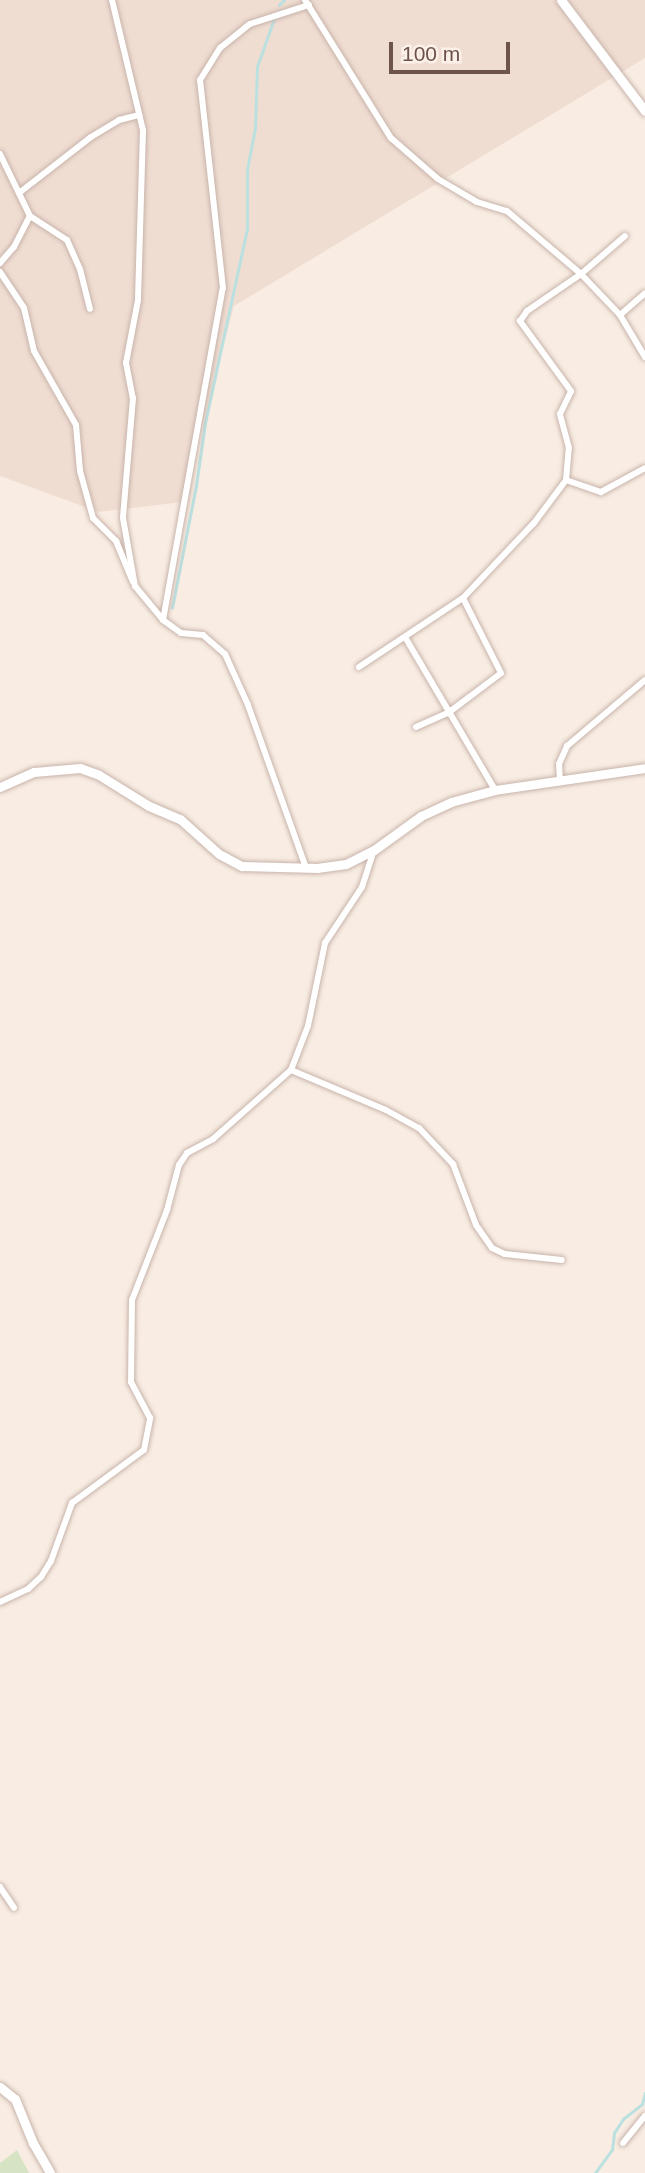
<!DOCTYPE html>
<style>
body{margin:0}
#map{position:relative;width:645px;height:2173px;overflow:hidden;background:#f9ede3;font-family:Helvetica,sans-serif}
div>[style]{position:absolute}
.residential>*{inset:0;background:#f0ddd2}
.green>*{inset:0;background:#d6e4c4}
.stream>*{height:2.5px;margin:-1.25px;padding:0 1.25px;transform-origin:1.25px;border-radius:1.25px;background:#bae0df}
.roads{filter:drop-shadow(0 0 2px #c8b4ab) drop-shadow(0 0 2px #c8b4ab)}
.street>*{height:6px;margin:-3px;padding:0 3px;transform-origin:3px;border-radius:3px;background:#fff}
.secondary>*{height:9px;margin:-4.5px;padding:0 4.5px;transform-origin:4.5px;border-radius:4.5px;background:#fff}
span{translate:-50% -50%;white-space:nowrap;text-align:center;line-height:1.15;-webkit-text-stroke:6px #fcf1e9;paint-order:stroke}
.scale{position:absolute;left:389px;top:42px;width:121px;height:32px;box-sizing:border-box;border:4px solid #6e534c;border-top:0;padding-left:9px;font-size:21px;line-height:24px;white-space:nowrap;color:#6e534c;-webkit-text-stroke:5px #fcf1e9;paint-order:stroke}
</style>
<div id="map">
<div class="residential">
<div style="clip-path:polygon(0 0,645px 0,645px 58px,234px 306px,182px 502px,99px 512px,0 476px)"></div>
</div>
<div class="green">
<div style="clip-path:polygon(17px 2150px,29px 2173px,0 2173px,0 2163px)"></div>
</div>
<div class="stream">
<div style="left:279px;top:5px;width:7px;rotate:-45deg"></div>
<div style="left:172px;top:608px;width:124px;rotate:-78.9deg"></div>
<div style="left:196px;top:486px;width:64px;rotate:-81.9deg"></div>
<div style="left:205px;top:423px;width:199px;rotate:-77.8deg"></div>
<div style="left:247px;top:228px;width:58px;rotate:-90deg"></div>
<div style="left:247px;top:170px;width:43px;rotate:-79.2deg"></div>
<div style="left:255px;top:128px;width:61px;rotate:-88.1deg"></div>
<div style="left:257px;top:67px;width:51px;rotate:-70.5deg"></div>
<div style="left:595px;top:2173px;width:29px;rotate:-54deg"></div>
<div style="left:612px;top:2150px;width:17px;rotate:-83deg"></div>
<div style="left:614px;top:2133px;width:17px;rotate:-57deg"></div>
<div style="left:623px;top:2119px;width:24px;rotate:-38deg"></div>
<div style="left:642px;top:2104px;width:11px;rotate:-75deg"></div>
</div>
<div class="roads">
<div class="street">
<div style="left:112px;top:0;width:134px;rotate:76.6deg"></div>
<div style="left:143px;top:130px;width:170px;rotate:91.7deg"></div>
<div style="left:138px;top:300px;width:64px;rotate:100.8deg"></div>
<div style="left:126px;top:363px;width:36px;rotate:79deg"></div>
<div style="left:133px;top:398px;width:120px;rotate:94.8deg"></div>
<div style="left:123px;top:518px;width:69px;rotate:80deg"></div>
<div style="left:135px;top:586px;width:44px;rotate:50.5deg"></div>
<div style="left:163px;top:620px;width:22px;rotate:36deg"></div>
<div style="left:181px;top:633px;width:22px;rotate:5deg"></div>
<div style="left:203px;top:635px;width:29px;rotate:41deg"></div>
<div style="left:225px;top:654px;width:56px;rotate:65.7deg"></div>
<div style="left:248px;top:705px;width:173px;rotate:70.4deg"></div>
<div style="left:305px;top:0;width:163px;rotate:58.1deg"></div>
<div style="left:391px;top:138px;width:62px;rotate:41.1deg"></div>
<div style="left:438px;top:179px;width:45px;rotate:30.5deg"></div>
<div style="left:477px;top:202px;width:31px;rotate:17deg"></div>
<div style="left:507px;top:211px;width:97px;rotate:40.4deg"></div>
<div style="left:581px;top:274px;width:57px;rotate:46.4deg"></div>
<div style="left:620px;top:315px;width:49px;rotate:59.2deg"></div>
<div style="left:0;top:154px;width:69px;rotate:64.2deg"></div>
<div style="left:30px;top:216px;width:44px;rotate:33deg"></div>
<div style="left:67px;top:240px;width:32px;rotate:66deg"></div>
<div style="left:80px;top:269px;width:41px;rotate:76deg"></div>
<div style="left:19px;top:193px;width:91px;rotate:-37.9deg"></div>
<div style="left:91px;top:137px;width:33px;rotate:-31deg"></div>
<div style="left:119px;top:120px;width:21px;rotate:-14deg"></div>
<div style="left:0;top:263px;width:21px;rotate:-49deg"></div>
<div style="left:14px;top:247px;width:35px;rotate:-63deg"></div>
<div style="left:0;top:272px;width:43px;rotate:56.3deg"></div>
<div style="left:24px;top:308px;width:44px;rotate:76.9deg"></div>
<div style="left:34px;top:351px;width:85px;rotate:60.4deg"></div>
<div style="left:76px;top:425px;width:46px;rotate:85deg"></div>
<div style="left:80px;top:471px;width:49px;rotate:74.5deg"></div>
<div style="left:93px;top:518px;width:33px;rotate:45deg"></div>
<div style="left:116px;top:541px;width:44px;rotate:67.5deg"></div>
<div style="left:620px;top:315px;width:33px;rotate:-41deg"></div>
<div style="left:566px;top:480px;width:37px;rotate:19deg"></div>
<div style="left:601px;top:492px;width:50px;rotate:-28.6deg"></div>
<div style="left:163px;top:620px;width:337px;rotate:-79.8deg"></div>
<div style="left:223px;top:288px;width:209px;rotate:-96.3deg"></div>
<div style="left:200px;top:80px;width:38px;rotate:-58deg"></div>
<div style="left:220px;top:48px;width:38px;rotate:-39deg"></div>
<div style="left:250px;top:24px;width:62px;rotate:-17.9deg"></div>
<div style="left:405px;top:637px;width:178px;rotate:59.5deg"></div>
<div style="left:359px;top:667px;width:125px;rotate:-33.6deg"></div>
<div style="left:463px;top:598px;width:103px;rotate:-46.6deg"></div>
<div style="left:534px;top:523px;width:54px;rotate:-53.3deg"></div>
<div style="left:566px;top:480px;width:32px;rotate:-85deg"></div>
<div style="left:569px;top:448px;width:35px;rotate:-105deg"></div>
<div style="left:560px;top:414px;width:25px;rotate:-64deg"></div>
<div style="left:571px;top:391px;width:87px;rotate:-126.1deg"></div>
<div style="left:520px;top:321px;width:12px;rotate:-55deg"></div>
<div style="left:527px;top:311px;width:65px;rotate:-34.4deg"></div>
<div style="left:581px;top:274px;width:58px;rotate:-40.8deg"></div>
<div style="left:416px;top:727px;width:35px;rotate:-24deg"></div>
<div style="left:448px;top:713px;width:66px;rotate:-37deg"></div>
<div style="left:501px;top:673px;width:84px;rotate:-116.9deg"></div>
<div style="left:560px;top:782px;width:18px;rotate:-93deg"></div>
<div style="left:559px;top:764px;width:20px;rotate:-66deg"></div>
<div style="left:567px;top:746px;width:102px;rotate:-40.2deg"></div>
<div style="left:291px;top:1070px;width:103px;rotate:22.8deg"></div>
<div style="left:386px;top:1110px;width:38px;rotate:29deg"></div>
<div style="left:419px;top:1128px;width:50px;rotate:46.6deg"></div>
<div style="left:453px;top:1164px;width:65px;rotate:69.3deg"></div>
<div style="left:476px;top:1225px;width:28px;rotate:55deg"></div>
<div style="left:492px;top:1248px;width:14px;rotate:25deg"></div>
<div style="left:505px;top:1254px;width:57px;rotate:6deg"></div>
<div style="left:0;top:1602px;width:31px;rotate:-25deg"></div>
<div style="left:28px;top:1589px;width:18px;rotate:-43deg"></div>
<div style="left:41px;top:1577px;width:19px;rotate:-58deg"></div>
<div style="left:51px;top:1561px;width:62px;rotate:-70.1deg"></div>
<div style="left:72px;top:1503px;width:89px;rotate:-36.4deg"></div>
<div style="left:144px;top:1450px;width:33px;rotate:-79deg"></div>
<div style="left:150px;top:1418px;width:41px;rotate:-117.8deg"></div>
<div style="left:131px;top:1382px;width:82px;rotate:-89.3deg"></div>
<div style="left:132px;top:1300px;width:97px;rotate:-68.7deg"></div>
<div style="left:167px;top:1210px;width:47px;rotate:-75.1deg"></div>
<div style="left:179px;top:1165px;width:14px;rotate:-56deg"></div>
<div style="left:187px;top:1153px;width:30px;rotate:-28deg"></div>
<div style="left:213px;top:1139px;width:104px;rotate:-41.5deg"></div>
<div style="left:291px;top:1070px;width:47px;rotate:-68.9deg"></div>
<div style="left:308px;top:1026px;width:85px;rotate:-78.4deg"></div>
<div style="left:325px;top:943px;width:67px;rotate:-56.5deg"></div>
<div style="left:362px;top:887px;width:39px;rotate:-72deg"></div>
<div style="left:0;top:1887px;width:25px;rotate:56deg"></div>
<div style="left:623px;top:2143px;width:35px;rotate:-51deg"></div>
</div>
<div class="secondary">
<div style="left:561px;top:0;width:139px;rotate:52.9deg"></div>
<div style="left:0;top:787px;width:37px;rotate:-24deg"></div>
<div style="left:34px;top:772px;width:46px;rotate:-5deg"></div>
<div style="left:80px;top:768px;width:20px;rotate:20deg"></div>
<div style="left:99px;top:775px;width:59px;rotate:31.8deg"></div>
<div style="left:149px;top:806px;width:34px;rotate:23deg"></div>
<div style="left:180px;top:819px;width:52px;rotate:41.9deg"></div>
<div style="left:219px;top:854px;width:26px;rotate:28deg"></div>
<div style="left:242px;top:866px;width:75px;rotate:1.5deg"></div>
<div style="left:317px;top:868px;width:29px;rotate:-8deg"></div>
<div style="left:346px;top:864px;width:31px;rotate:-27deg"></div>
<div style="left:374px;top:850px;width:58px;rotate:-35.9deg"></div>
<div style="left:421px;top:816px;width:33px;rotate:-25deg"></div>
<div style="left:451px;top:802px;width:46px;rotate:-15.3deg"></div>
<div style="left:495px;top:790px;width:152px;rotate:-8.3deg"></div>
<div style="left:0;top:2087px;width:19px;rotate:39deg"></div>
<div style="left:15px;top:2099px;width:48px;rotate:67.8deg"></div>
<div style="left:33px;top:2143px;width:34px;rotate:60deg"></div>
</div>
</div>
<div class="scale">100 m</div>
</div>
